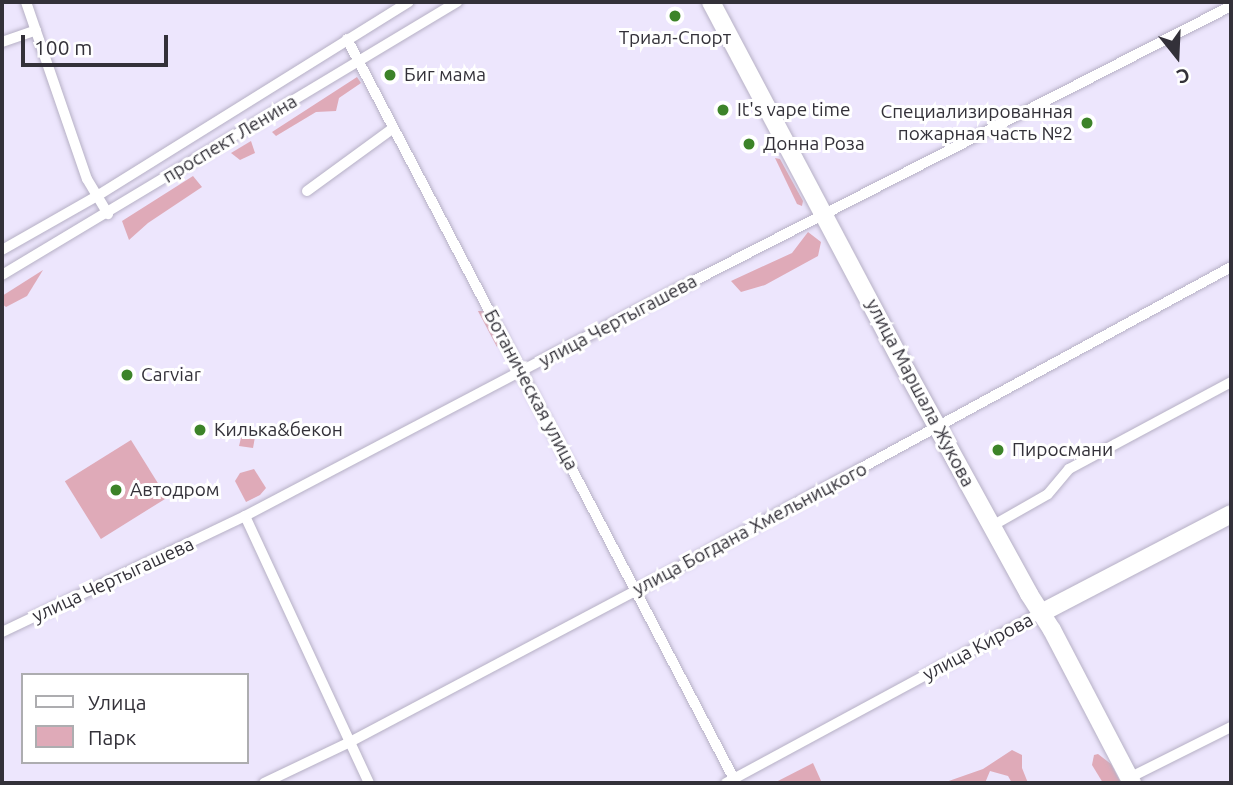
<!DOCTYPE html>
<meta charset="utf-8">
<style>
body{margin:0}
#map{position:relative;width:1233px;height:785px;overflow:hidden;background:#ede6fd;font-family:Ubuntu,sans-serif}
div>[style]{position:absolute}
.green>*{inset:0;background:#dfaab8;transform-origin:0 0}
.roads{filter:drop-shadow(0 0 2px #b6b0c5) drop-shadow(0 0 2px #b6b0c5)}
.street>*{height:10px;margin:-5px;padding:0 5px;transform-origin:5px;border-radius:5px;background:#fff}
.primary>*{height:18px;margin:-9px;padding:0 9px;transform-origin:9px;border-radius:9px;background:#fff}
.dots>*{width:19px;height:19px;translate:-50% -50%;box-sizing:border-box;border:4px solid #fff;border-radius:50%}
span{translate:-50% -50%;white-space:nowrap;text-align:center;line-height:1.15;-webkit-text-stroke:6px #fff;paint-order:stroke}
.poi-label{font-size:19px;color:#333139}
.left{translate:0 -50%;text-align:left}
.right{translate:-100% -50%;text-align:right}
.street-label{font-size:19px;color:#333139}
.frame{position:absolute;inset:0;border:4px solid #333139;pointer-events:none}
.legend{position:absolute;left:21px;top:673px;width:228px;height:91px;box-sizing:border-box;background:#fff;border:2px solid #adadb0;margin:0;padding:9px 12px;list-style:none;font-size:21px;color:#333139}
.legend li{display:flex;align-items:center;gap:14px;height:35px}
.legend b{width:35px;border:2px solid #adadb0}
.north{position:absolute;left:1142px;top:21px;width:70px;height:70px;-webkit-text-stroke:5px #fff;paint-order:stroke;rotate:162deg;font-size:19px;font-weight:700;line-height:28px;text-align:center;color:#333139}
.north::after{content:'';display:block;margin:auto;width:24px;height:32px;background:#333139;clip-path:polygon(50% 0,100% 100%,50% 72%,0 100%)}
.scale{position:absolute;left:21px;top:35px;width:147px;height:32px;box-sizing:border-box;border:4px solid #333139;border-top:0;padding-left:9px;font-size:21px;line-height:24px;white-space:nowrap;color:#333139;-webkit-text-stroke:5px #fff;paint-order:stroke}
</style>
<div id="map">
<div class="green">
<div style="clip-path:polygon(357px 77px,361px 83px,339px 98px,336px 111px,316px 112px,276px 136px,272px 132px)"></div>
<div style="clip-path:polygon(251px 141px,255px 153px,240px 160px,231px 153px)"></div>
<div style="clip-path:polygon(775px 158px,780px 159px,803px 201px,802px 206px,797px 204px)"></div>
<div style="clip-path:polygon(193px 176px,202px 187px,148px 223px,129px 240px,122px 221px)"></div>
<div style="clip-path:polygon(808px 232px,821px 242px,818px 256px,765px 285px,741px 292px,731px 281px,792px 253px)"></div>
<div style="clip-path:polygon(43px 270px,27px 296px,6px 307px,2px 304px,2px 296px)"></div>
<div style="clip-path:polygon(478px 311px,489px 311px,502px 335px,497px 347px)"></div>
<div style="clip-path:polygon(249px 430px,255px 437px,253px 448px,239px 446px,241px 438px)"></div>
<div style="left:131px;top:440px;width:68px;height:78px;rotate:58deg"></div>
<div style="clip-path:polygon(254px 469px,266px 488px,260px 495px,246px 502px,235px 481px,240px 473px)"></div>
<div style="clip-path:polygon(1012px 750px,1022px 755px,1022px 768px,1028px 783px,1012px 783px,1008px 776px,990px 771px,985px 783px,943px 783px,983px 769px)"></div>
<div style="clip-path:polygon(1098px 754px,1111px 764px,1121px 783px,1103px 783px,1092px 765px,1094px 755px)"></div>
<div style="clip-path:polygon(813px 763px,822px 783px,774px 783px)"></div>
</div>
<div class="roads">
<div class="street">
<div style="left:26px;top:2px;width:187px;rotate:71deg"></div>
<div style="left:87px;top:179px;width:41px;rotate:59deg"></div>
<div style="left:347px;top:39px;width:835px;rotate:62.39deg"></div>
<div style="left:2px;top:42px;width:36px;rotate:-19deg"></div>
<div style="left:307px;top:191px;width:105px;rotate:-36.1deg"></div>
<div style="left:2px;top:250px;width:109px;rotate:-29.6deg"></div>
<div style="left:97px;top:196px;width:367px;rotate:-31.9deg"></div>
<div style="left:2px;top:275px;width:531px;rotate:-30.96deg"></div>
<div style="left:245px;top:516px;width:294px;rotate:65.1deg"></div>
<div style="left:992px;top:526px;width:64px;rotate:-29.7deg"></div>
<div style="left:1048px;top:494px;width:33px;rotate:-50deg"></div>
<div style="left:1069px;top:469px;width:184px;rotate:-28.2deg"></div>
<div style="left:2px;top:632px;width:269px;rotate:-25.5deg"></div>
<div style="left:245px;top:516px;width:491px;rotate:-27.7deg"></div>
<div style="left:680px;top:288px;width:619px;rotate:-27.1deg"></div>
<div style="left:1129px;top:778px;width:114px;rotate:-26.6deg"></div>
<div style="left:264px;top:783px;width:93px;rotate:-25.5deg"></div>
<div style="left:348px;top:743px;width:325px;rotate:-27.9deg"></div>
<div style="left:635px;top:591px;width:678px;rotate:-28.53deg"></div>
<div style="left:726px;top:783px;width:358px;rotate:-28.4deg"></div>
</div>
<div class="primary">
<div style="left:711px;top:2px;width:416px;rotate:62.1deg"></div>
<div style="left:906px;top:370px;width:256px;rotate:61.2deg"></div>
<div style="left:1029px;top:594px;width:43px;rotate:57.4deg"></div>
<div style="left:1052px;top:630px;width:173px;rotate:62.4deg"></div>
<div style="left:1041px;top:613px;width:214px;rotate:-27.5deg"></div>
</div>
</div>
<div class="dots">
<div style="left:675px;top:16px;background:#3c8329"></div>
<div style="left:390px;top:75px;background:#3c8329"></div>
<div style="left:723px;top:110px;background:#3c8329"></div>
<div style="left:1087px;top:123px;background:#3c8329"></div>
<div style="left:749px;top:144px;background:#3c8329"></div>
<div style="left:127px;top:375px;background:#3c8329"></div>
<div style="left:200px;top:430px;background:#3c8329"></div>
<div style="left:998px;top:450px;background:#3c8329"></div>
<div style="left:116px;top:490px;background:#3c8329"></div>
</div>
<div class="poi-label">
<span style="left:675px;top:38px">Триал-Спорт</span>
<span class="left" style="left:404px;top:75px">Биг мама</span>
<span class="left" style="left:737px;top:110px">It's vape time</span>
<span class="right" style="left:1073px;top:123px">Специализированная<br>пожарная часть №2</span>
<span class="left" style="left:763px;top:144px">Донна Роза</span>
<span class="left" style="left:141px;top:375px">Carviar</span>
<span class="left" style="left:214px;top:430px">Килька&amp;бекон</span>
<span class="left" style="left:1012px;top:450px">Пиросмани</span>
<span class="left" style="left:130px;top:490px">Автодром</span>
</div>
<div class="street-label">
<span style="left:230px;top:139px;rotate:-31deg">проспект Ленина</span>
<span style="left:618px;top:321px;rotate:-28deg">улица Чертыгашева</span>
<span style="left:531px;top:390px;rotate:62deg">Ботаническая улица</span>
<span style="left:920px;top:393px;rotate:62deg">улица Маршала Жукова</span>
<span style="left:750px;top:529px;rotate:-28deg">улица Богдана Хмельницкого</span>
<span style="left:113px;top:580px;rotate:-25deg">улица Чертыгашева</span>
<span style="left:978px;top:647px;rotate:-28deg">улица Кирова</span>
</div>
<div class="frame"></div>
<ul class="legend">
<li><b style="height:9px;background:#fff"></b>Улица</li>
<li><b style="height:19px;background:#dfaab8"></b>Парк</li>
</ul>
<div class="north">С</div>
<div class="scale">100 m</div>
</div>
